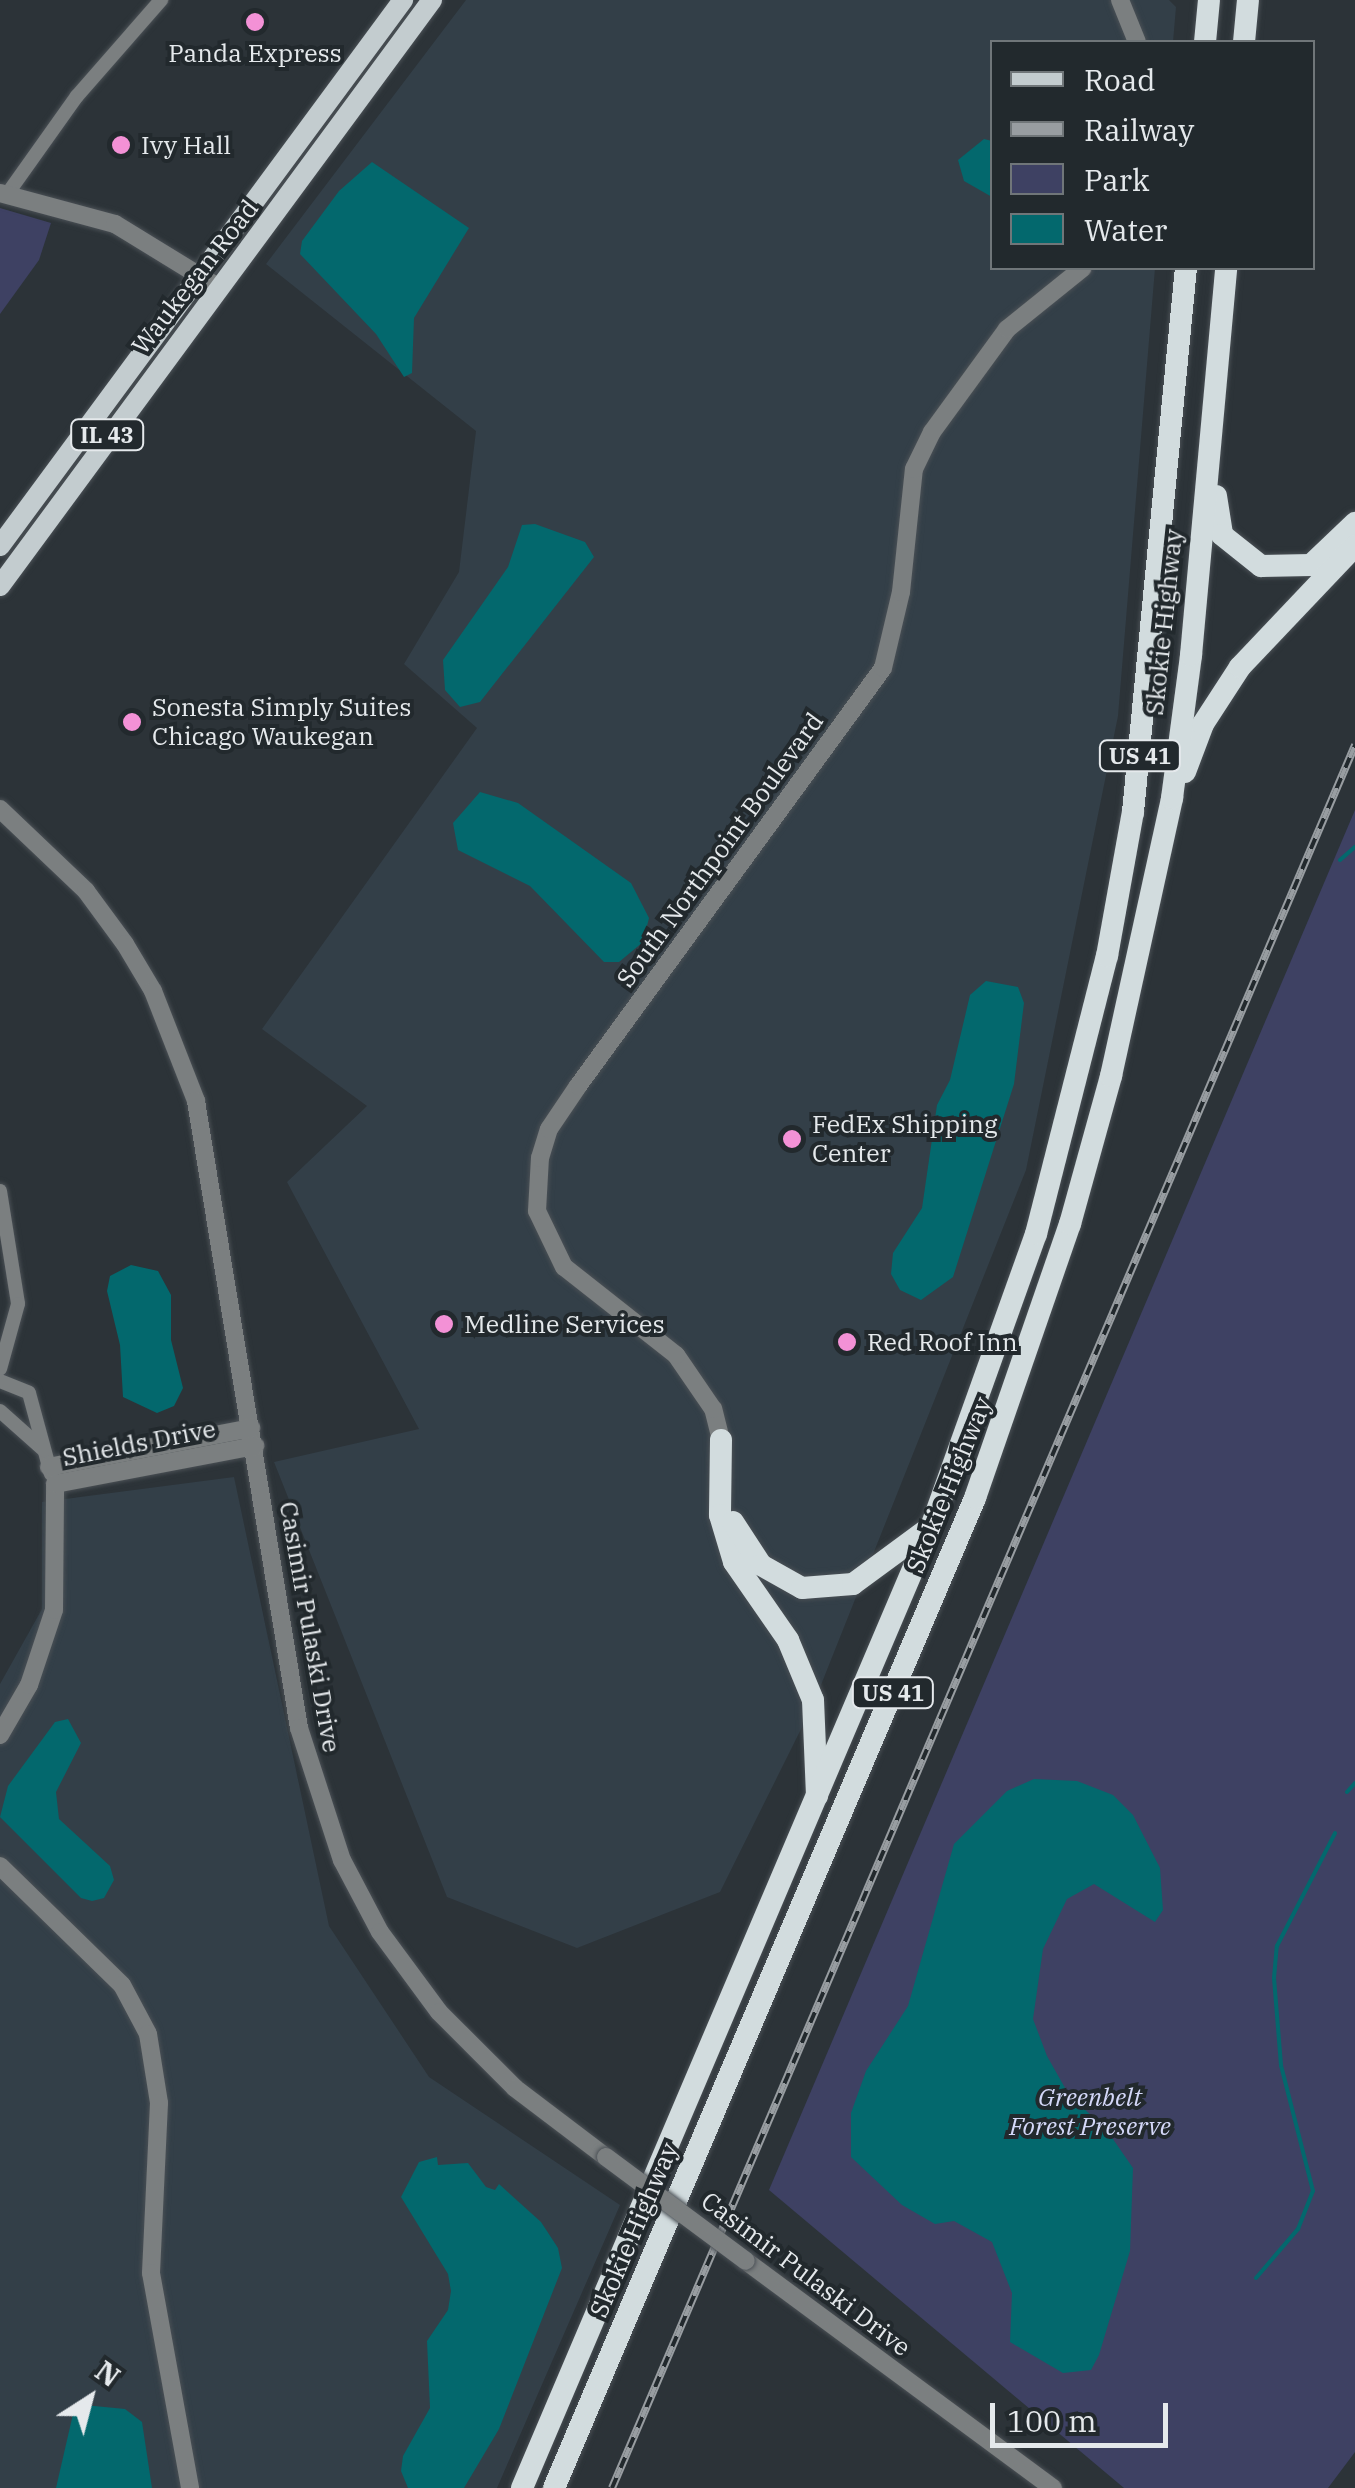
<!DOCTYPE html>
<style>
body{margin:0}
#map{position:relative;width:1355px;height:2488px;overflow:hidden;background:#2c3338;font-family:"IBM Plex Serif",serif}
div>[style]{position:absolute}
.built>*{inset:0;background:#333f48}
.green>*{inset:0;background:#3e4163}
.water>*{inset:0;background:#03686d}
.stream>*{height:4px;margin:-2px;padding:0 2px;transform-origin:2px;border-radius:2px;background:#03686d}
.roads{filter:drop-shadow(0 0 2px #4a5055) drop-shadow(0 0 2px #4a5055)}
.minor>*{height:14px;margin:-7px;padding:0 7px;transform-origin:7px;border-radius:7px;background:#7b7f80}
.tertiary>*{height:18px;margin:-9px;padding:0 9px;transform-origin:9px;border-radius:9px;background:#7b7f80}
.primary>*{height:20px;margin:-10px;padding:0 10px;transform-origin:10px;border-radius:10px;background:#c3cccf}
.trunk>*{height:22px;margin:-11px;padding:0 11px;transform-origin:11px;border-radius:11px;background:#d2dcde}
.rail>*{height:8px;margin-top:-4px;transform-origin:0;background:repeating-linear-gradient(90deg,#22292d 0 11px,#989da1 0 22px);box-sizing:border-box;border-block:2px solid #989da1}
.bridges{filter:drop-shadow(0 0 2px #4a5055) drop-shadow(0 0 2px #4a5055)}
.tertiary-bridge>*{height:18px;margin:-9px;padding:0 9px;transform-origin:9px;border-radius:9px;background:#7b7f80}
.dots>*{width:28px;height:28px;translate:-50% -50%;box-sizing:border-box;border:5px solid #22292d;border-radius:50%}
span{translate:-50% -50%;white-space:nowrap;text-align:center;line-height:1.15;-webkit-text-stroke:8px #22292d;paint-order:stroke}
.shield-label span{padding:2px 8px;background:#22292d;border:2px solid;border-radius:8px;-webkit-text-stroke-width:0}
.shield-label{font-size:22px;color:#e5e9ec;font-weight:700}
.poi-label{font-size:25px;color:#e5e9ec}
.left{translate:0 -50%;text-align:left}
.street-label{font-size:25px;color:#e5e9ec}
.park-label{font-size:25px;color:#d4d8f8;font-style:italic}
.legend{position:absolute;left:990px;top:40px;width:325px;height:230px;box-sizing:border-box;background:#22292d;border:2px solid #707679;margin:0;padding:12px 18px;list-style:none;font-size:30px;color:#e5e9ec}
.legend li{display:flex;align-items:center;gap:20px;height:50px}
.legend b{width:50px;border:2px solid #707679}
.north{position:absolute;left:40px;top:2348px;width:100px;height:100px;-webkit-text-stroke:8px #22292d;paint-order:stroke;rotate:36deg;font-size:28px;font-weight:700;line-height:40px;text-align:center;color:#e5e9ec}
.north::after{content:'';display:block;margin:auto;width:35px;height:45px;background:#e5e9ec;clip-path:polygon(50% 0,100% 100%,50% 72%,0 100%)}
.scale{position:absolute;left:990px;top:2403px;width:178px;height:45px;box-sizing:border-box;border:5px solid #e5e9ec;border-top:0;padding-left:12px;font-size:30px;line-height:35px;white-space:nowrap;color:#e5e9ec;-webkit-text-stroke:8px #22292d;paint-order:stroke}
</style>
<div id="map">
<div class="built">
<div style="clip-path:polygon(466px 0,1169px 0,1176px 7px,1173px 42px,992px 42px,992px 268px,1155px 268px,1118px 716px,1026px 1170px,813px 1705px,720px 1892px,577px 1948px,447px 1897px,274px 1462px,419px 1429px,287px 1182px,367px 1106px,262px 1029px,477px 728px,404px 664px,459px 572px,476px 431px,266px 264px)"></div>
<div style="clip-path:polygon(234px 1477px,329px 1926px,429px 2077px,620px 2205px,497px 2488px,0 2488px,0 1684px,42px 1609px,42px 1502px)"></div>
</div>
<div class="green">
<div style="clip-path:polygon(0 208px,51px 223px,39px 260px,0 314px)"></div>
<div style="clip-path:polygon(1355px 810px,1355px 2452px,1328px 2488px,1124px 2488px,769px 2190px)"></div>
</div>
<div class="water">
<div style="clip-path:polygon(984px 139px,992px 141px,992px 197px,964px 181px,958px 160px)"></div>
<div style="clip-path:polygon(372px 162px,469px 228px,414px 318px,412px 373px,404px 377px,376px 334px,300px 254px,302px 241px,339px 191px)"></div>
<div style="clip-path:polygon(535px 524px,585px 542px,594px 557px,480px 702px,460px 707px,445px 690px,443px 660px,508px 567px,522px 525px)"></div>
<div style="clip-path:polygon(480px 792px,518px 803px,631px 883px,649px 918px,643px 942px,619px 962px,604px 962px,530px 886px,458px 850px,453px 823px)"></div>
<div style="clip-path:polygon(986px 981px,1018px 987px,1024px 1003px,1014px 1084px,953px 1277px,921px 1300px,900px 1290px,891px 1274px,893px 1253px,922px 1208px,937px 1105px,950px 1080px,970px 995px)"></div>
<div style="clip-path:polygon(131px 1265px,158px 1271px,171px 1295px,171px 1340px,183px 1388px,174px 1406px,157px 1413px,123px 1397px,120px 1345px,107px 1291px,110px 1276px)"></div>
<div style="clip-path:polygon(68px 1719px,81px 1743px,56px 1792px,59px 1819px,110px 1866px,114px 1880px,104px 1898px,92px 1901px,81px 1898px,0 1817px,8px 1786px,55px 1722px)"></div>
<div style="clip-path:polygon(1034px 1779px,1077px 1781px,1113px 1795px,1133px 1815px,1160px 1868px,1163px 1910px,1155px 1922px,1094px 1884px,1067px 1899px,1043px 1949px,1033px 2019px,1047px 2056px,1069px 2095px,1106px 2129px,1133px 2168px,1130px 2251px,1099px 2355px,1091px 2370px,1063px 2373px,1010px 2342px,1012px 2293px,992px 2242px,954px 2221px,935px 2224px,902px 2205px,851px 2157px,851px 2113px,866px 2071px,908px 2006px,954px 1844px,1007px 1791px)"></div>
<div style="clip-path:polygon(437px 2157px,438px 2165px,468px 2163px,486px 2187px,495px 2190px,499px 2184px,541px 2222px,558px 2248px,562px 2268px,499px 2429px,464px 2488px,408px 2488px,401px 2471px,403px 2456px,430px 2408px,427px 2341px,448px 2310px,451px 2291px,448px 2274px,401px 2197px,419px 2162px)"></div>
<div style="clip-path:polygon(84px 2405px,125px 2409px,142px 2422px,152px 2488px,56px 2488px,73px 2414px)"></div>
</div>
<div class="stream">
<div style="left:1340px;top:860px;width:20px;rotate:-41deg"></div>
<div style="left:1347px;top:1792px;width:12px;rotate:-48deg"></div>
<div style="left:1256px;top:2278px;width:65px;rotate:-49.4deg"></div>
<div style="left:1298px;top:2229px;width:41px;rotate:-68.5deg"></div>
<div style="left:1313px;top:2191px;width:130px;rotate:-104.3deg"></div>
<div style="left:1281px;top:2065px;width:87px;rotate:-94.6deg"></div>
<div style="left:1274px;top:1978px;width:32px;rotate:-85deg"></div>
<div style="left:1277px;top:1946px;width:127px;rotate:-62.8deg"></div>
</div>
<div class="roads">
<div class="minor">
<div style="left:8px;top:193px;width:119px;rotate:-54.6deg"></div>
<div style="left:77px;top:96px;width:128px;rotate:-48.8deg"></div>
<div style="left:0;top:1191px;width:114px;rotate:80.9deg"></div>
<div style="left:18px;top:1304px;width:67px;rotate:105.5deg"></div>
<div style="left:0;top:1381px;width:31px;rotate:22deg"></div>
<div style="left:29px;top:1393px;width:84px;rotate:74.8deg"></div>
<div style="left:0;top:1411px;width:59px;rotate:41.6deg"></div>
</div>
<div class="tertiary">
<div style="left:1120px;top:0;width:45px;rotate:68deg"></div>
<div style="left:0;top:193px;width:119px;rotate:15.1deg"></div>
<div style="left:115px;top:224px;width:121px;rotate:31.5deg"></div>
<div style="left:0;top:809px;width:119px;rotate:43.6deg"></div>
<div style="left:86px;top:891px;width:66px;rotate:53.7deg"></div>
<div style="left:125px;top:944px;width:55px;rotate:59.2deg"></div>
<div style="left:153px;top:991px;width:118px;rotate:68.6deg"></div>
<div style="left:196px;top:1101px;width:635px;rotate:80.67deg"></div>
<div style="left:299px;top:1728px;width:139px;rotate:72deg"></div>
<div style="left:342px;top:1860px;width:81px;rotate:62.2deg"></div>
<div style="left:380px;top:1932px;width:99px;rotate:53.6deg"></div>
<div style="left:439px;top:2012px;width:107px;rotate:45deg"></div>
<div style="left:515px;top:2088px;width:114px;rotate:37.2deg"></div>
<div style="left:721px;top:1440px;width:32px;rotate:-104deg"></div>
<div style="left:713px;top:1409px;width:65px;rotate:-124.4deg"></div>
<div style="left:676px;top:1355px;width:142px;rotate:-141.8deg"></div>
<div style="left:564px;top:1267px;width:62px;rotate:-115.7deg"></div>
<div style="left:537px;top:1211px;width:53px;rotate:-86.8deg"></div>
<div style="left:540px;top:1158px;width:30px;rotate:-73deg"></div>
<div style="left:549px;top:1129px;width:52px;rotate:-56deg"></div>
<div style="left:578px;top:1086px;width:517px;rotate:-53.88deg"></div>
<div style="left:883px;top:668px;width:78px;rotate:-76.7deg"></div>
<div style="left:901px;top:592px;width:124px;rotate:-84deg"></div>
<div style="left:914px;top:469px;width:41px;rotate:-64.1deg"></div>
<div style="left:932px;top:432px;width:127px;rotate:-53.9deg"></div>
<div style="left:1007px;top:329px;width:97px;rotate:-38.8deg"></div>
<div style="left:49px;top:1467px;width:206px;rotate:-10.9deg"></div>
<div style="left:0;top:1735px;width:58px;rotate:-59.9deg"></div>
<div style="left:29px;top:1685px;width:79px;rotate:-71.6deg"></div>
<div style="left:54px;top:1610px;width:126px;rotate:-89.5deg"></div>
<div style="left:55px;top:1484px;width:204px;rotate:-10.8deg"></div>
<div style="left:0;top:1866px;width:170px;rotate:44.3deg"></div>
<div style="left:122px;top:1985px;width:55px;rotate:62deg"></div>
<div style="left:148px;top:2034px;width:70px;rotate:80.9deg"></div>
<div style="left:159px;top:2103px;width:170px;rotate:92.7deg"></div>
<div style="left:151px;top:2273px;width:219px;rotate:79.7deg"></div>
<div style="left:746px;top:2261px;width:382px;rotate:36.5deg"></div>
</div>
<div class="primary">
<div style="left:0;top:546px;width:679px;rotate:-53.57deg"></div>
<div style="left:0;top:586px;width:728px;rotate:-53.6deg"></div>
</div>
<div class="trunk">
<div style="left:1205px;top:42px;width:42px;rotate:-84.6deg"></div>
<div style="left:1244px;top:42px;width:42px;rotate:-84.6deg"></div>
<div style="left:1216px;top:496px;width:39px;rotate:81deg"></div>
<div style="left:1222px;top:535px;width:50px;rotate:38.5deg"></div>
<div style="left:1261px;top:566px;width:50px;rotate:-1.1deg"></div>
<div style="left:1311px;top:565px;width:61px;rotate:-43.7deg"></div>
<div style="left:1185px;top:772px;width:51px;rotate:-69.4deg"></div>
<div style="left:1203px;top:724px;width:68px;rotate:-57deg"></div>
<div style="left:1240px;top:667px;width:167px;rotate:-46.5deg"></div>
<div style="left:721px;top:1440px;width:75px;rotate:90.8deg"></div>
<div style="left:720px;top:1515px;width:49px;rotate:73.4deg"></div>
<div style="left:734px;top:1562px;width:95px;rotate:55.3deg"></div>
<div style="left:788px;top:1640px;width:65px;rotate:67.4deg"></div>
<div style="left:813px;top:1700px;width:96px;rotate:87.6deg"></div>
<div style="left:733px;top:1522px;width:51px;rotate:56.9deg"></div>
<div style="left:761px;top:1565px;width:47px;rotate:29.3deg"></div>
<div style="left:802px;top:1588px;width:51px;rotate:-4.5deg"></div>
<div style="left:853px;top:1584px;width:93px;rotate:-36.3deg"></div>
<div style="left:522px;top:2488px;width:1044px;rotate:-66.95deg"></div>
<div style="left:931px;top:1527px;width:311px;rotate:-70.3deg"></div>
<div style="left:1036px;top:1234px;width:287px;rotate:-75.7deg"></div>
<div style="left:1107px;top:956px;width:146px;rotate:-79.8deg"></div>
<div style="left:1133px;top:812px;width:547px;rotate:-84.44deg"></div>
<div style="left:554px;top:2488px;width:1076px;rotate:-66.96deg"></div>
<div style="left:975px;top:1498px;width:290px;rotate:-70.9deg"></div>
<div style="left:1070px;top:1224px;width:154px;rotate:-74.5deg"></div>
<div style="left:1111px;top:1076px;width:285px;rotate:-77.6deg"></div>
<div style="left:1172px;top:798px;width:144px;rotate:-82.4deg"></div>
<div style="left:1191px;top:655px;width:389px;rotate:-84.8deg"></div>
</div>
</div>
<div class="rail">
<div style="left:612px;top:2488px;width:1895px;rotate:-66.91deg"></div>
</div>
<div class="bridges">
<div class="tertiary-bridge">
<div style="left:606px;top:2157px;width:174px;rotate:36.6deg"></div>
</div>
</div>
<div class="dots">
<div style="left:255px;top:22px;background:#f391d6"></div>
<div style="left:121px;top:145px;background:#f391d6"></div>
<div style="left:132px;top:722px;background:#f391d6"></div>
<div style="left:792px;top:1139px;background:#f391d6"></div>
<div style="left:444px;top:1324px;background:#f391d6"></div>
<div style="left:847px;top:1342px;background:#f391d6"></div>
</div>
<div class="shield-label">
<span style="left:107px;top:435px">IL 43</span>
<span style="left:1140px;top:756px">US 41</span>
<span style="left:893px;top:1693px">US 41</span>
</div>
<div class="poi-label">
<span style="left:255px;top:53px">Panda Express</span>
<span class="left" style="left:141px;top:145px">Ivy Hall</span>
<span class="left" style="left:152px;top:722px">Sonesta Simply Suites<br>Chicago Waukegan</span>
<span class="left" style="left:812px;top:1139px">FedEx Shipping<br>Center</span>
<span class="left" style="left:464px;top:1324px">Medline Services</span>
<span class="left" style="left:867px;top:1342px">Red Roof Inn</span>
</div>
<div class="street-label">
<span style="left:195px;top:277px;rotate:-52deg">Waukegan Road</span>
<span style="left:1164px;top:622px;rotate:-84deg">Skokie Highway</span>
<span style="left:720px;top:850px;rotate:-54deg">South Northpoint Boulevard</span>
<span style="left:139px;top:1443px;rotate:-11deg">Shields Drive</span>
<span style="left:949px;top:1485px;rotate:-68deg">Skokie Highway</span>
<span style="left:310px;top:1627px;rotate:80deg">Casimir Pulaski Drive</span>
<span style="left:634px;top:2230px;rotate:-67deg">Skokie Highway</span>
<span style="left:806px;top:2274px;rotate:37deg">Casimir Pulaski Drive</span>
</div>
<div class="park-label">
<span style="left:1090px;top:2112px">Greenbelt<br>Forest Preserve</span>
</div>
<ul class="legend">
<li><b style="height:12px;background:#c3cccf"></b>Road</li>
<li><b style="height:12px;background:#989da1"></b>Railway</li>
<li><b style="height:28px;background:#3e4163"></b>Park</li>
<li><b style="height:28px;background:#03686d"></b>Water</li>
</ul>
<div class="north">N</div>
<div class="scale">100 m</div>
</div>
